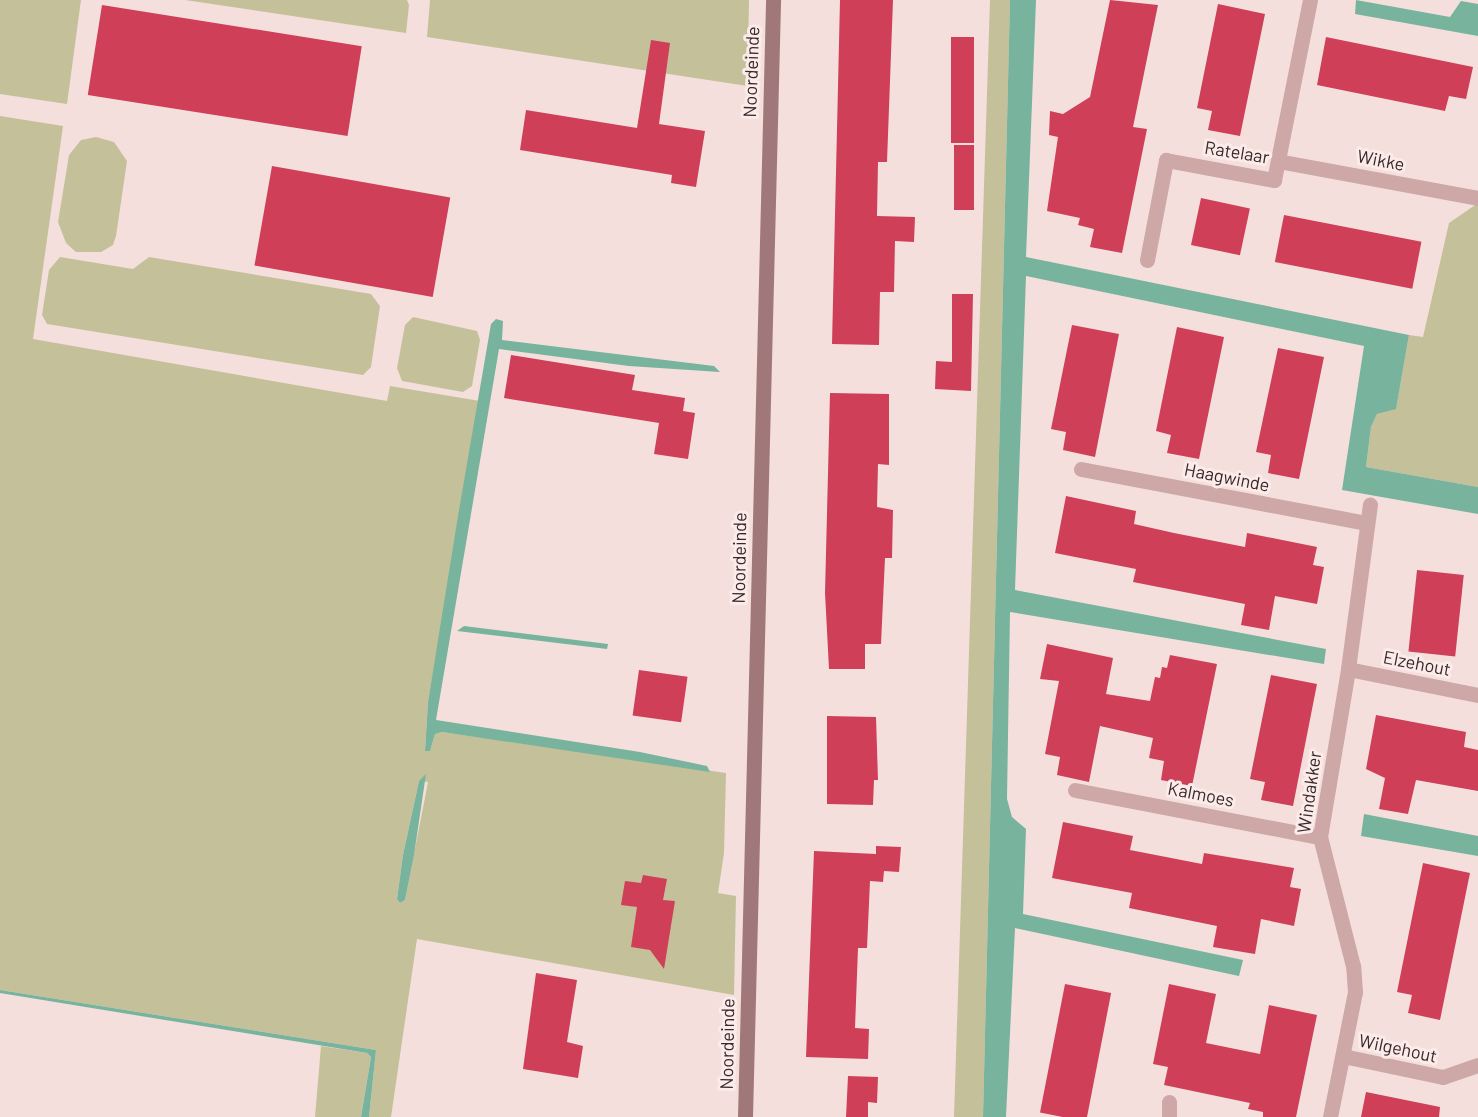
<!DOCTYPE html>
<style>
body{margin:0}
#map{position:relative;width:1478px;height:1117px;overflow:hidden;background:#f4dfdc;font-family:Barlow,sans-serif}
div>[style]{position:absolute}
.green>*{inset:0;background:#c4c19a}
.water>*{inset:0;background:#78b39d}
.building>*{inset:0;background:#cf3f58;transform-origin:0 0}
.street>*{height:15px;margin:-7.5px;padding:0 7.5px;transform-origin:7.5px;border-radius:7.5px;background:#cda8a7}
.secondary>*{height:15px;margin:-7.5px;padding:0 7.5px;transform-origin:7.5px;border-radius:7.5px;background:#a1787a}
span{translate:-50% -50%;white-space:nowrap;text-align:center;line-height:1.15;-webkit-text-stroke:6px #fbebe9;paint-order:stroke}
.street-label{font-size:18px;color:#39282a}
</style>
<div id="map">
<div class="green">
<div style="clip-path:polygon(0 0,81px 0,67px 104px,0 94px)"></div>
<div style="clip-path:polygon(185px 0,407px 0,409px 5px,406px 33px)"></div>
<div style="clip-path:polygon(430px 0,749px 0,748px 51px,754px 87px,427px 37px)"></div>
<div style="clip-path:polygon(990px 0,1010px 0,983px 1117px,954px 1117px)"></div>
<div style="clip-path:polygon(evenodd,0 116px,63px 126px,33px 339px,387px 401px,390px 386px,480px 401px,428px 702px,425px 751px,430px 751px,435px 734px,442px 732px,726px 773px,724px 853px,718px 893px,736px 896px,734px 995px,417px 939px,391px 1117px,369px 1117px,376px 1050px,0 990px,0 116px,419px 781px,428px 782px,405px 900px,400px 903px,397px 899px,403px 855px,419px 781px)"></div>
<div style="clip-path:polygon(96px 137px,114px 142px,127px 161px,116px 236px,113px 245px,101px 252px,76px 252px,66px 243px,58px 222px,69px 155px,81px 140px)"></div>
<div style="clip-path:polygon(1478px 203px,1478px 487px,1366px 467px,1371px 427px,1377px 414px,1396px 408px,1409px 335px,1423px 337px,1449px 223px)"></div>
<div style="clip-path:polygon(60px 257px,133px 269px,149px 257px,371px 294px,380px 306px,371px 367px,363px 375px,47px 324px,42px 315px,49px 270px)"></div>
<div style="clip-path:polygon(413px 317px,477px 331px,480px 340px,472px 386px,463px 392px,402px 381px,397px 368px,405px 325px)"></div>
<div style="clip-path:polygon(321px 1046px,367px 1053px,371px 1057px,361px 1117px,315px 1117px)"></div>
</div>
<div class="water">
<div style="clip-path:polygon(1010px 0,1036px 0,1026px 257px,1409px 335px,1396px 409px,1377px 414px,1371px 427px,1366px 467px,1478px 487px,1478px 514px,1342px 490px,1364px 346px,1026px 276px,1015px 590px,1326px 649px,1324px 664px,1010px 612px,1007px 799px,1012px 817px,1026px 829px,1023px 914px,1243px 960px,1239px 976px,1015px 928px,1006px 1117px,983px 1117px)"></div>
<div style="clip-path:polygon(1356px 0,1450px 17px,1461px 1px,1478px 4px,1478px 36px,1355px 14px)"></div>
<div style="clip-path:polygon(496px 319px,503px 321px,502px 340px,714px 366px,720px 372px,629px 366px,499px 349px,436px 720px,640px 752px,707px 766px,710px 772px,442px 732px,435px 734px,430px 751px,425px 751px,428px 702px,458px 516px,491px 324px)"></div>
<div style="clip-path:polygon(464px 626px,608px 644px,607px 649px,457px 631px)"></div>
<div style="clip-path:polygon(426px 774px,414px 855px,405px 900px,400px 903px,397px 899px,403px 855px,419px 781px)"></div>
<div style="clip-path:polygon(1364px 814px,1478px 836px,1478px 856px,1361px 836px)"></div>
<div style="clip-path:polygon(0 990px,376px 1050px,369px 1117px,361px 1117px,371px 1057px,367px 1053px,0 993px)"></div>
</div>
<div class="building">
<div style="clip-path:polygon(840px 0,893px 0,887px 162px,878px 162px,877px 216px,915px 217px,914px 242px,895px 241px,894px 292px,880px 292px,879px 345px,832px 344px)"></div>
<div style="clip-path:polygon(1110px 0,1158px 5px,1133px 127px,1147px 129px,1122px 253px,1090px 247px,1094px 229px,1078px 225px,1080px 218px,1047px 211px,1058px 137px,1049px 135px,1050px 111px,1063px 114px,1090px 97px)"></div>
<div style="clip-path:polygon(1218px 4px,1265px 14px,1240px 136px,1208px 130px,1212px 111px,1197px 108px)"></div>
<div style="left:102px;top:5px;width:263px;height:91px;rotate:9deg"></div>
<div style="left:951px;top:37px;width:23px;height:106px"></div>
<div style="clip-path:polygon(1326px 37px,1473px 67px,1466px 99px,1449px 96px,1445px 111px,1317px 85px)"></div>
<div style="clip-path:polygon(651px 40px,670px 43px,659px 124px,705px 131px,696px 187px,671px 183px,672px 175px,520px 150px,526px 110px,637px 128px)"></div>
<div style="left:954px;top:145px;width:20px;height:65px"></div>
<div style="left:272px;top:166px;width:181px;height:101px;rotate:10deg"></div>
<div style="left:1201px;top:198px;width:50px;height:48px;rotate:12deg"></div>
<div style="left:1284px;top:215px;width:140px;height:48px;rotate:11deg"></div>
<div style="clip-path:polygon(952px 294px,973px 294px,971px 391px,935px 389px,936px 361px,952px 362px)"></div>
<div style="clip-path:polygon(1072px 325px,1119px 334px,1095px 457px,1063px 450px,1066px 432px,1051px 429px)"></div>
<div style="clip-path:polygon(1177px 327px,1224px 337px,1199px 459px,1167px 453px,1171px 435px,1156px 431px)"></div>
<div style="clip-path:polygon(1278px 348px,1324px 357px,1299px 479px,1268px 473px,1271px 455px,1256px 452px)"></div>
<div style="clip-path:polygon(511px 355px,635px 375px,632px 390px,685px 398px,683px 411px,695px 413px,688px 459px,654px 454px,659px 423px,504px 398px)"></div>
<div style="clip-path:polygon(830px 393px,889px 394px,889px 465px,878px 464px,877px 507px,893px 510px,892px 558px,885px 558px,881px 644px,865px 644px,865px 669px,829px 669px,825px 593px)"></div>
<div style="clip-path:polygon(1066px 496px,1136px 511px,1134px 524px,1174px 533px,1245px 547px,1247px 533px,1317px 547px,1313px 565px,1324px 567px,1317px 604px,1275px 596px,1269px 630px,1241px 625px,1245px 604px,1133px 582px,1136px 569px,1055px 553px)"></div>
<div style="left:1417px;top:570px;width:47px;height:82px;rotate:6deg"></div>
<div style="clip-path:polygon(1047px 644px,1113px 658px,1106px 694px,1150px 701px,1155px 677px,1160px 678px,1162px 667px,1167px 668px,1170px 655px,1217px 664px,1192px 786px,1161px 780px,1164px 761px,1149px 758px,1153px 738px,1100px 726px,1089px 782px,1057px 775px,1060px 757px,1045px 754px,1059px 681px,1040px 679px)"></div>
<div style="left:639px;top:670px;width:49px;height:46px;rotate:8deg"></div>
<div style="clip-path:polygon(1271px 675px,1317px 684px,1293px 806px,1261px 800px,1265px 782px,1250px 779px)"></div>
<div style="clip-path:polygon(1376px 715px,1466px 732px,1464px 747px,1478px 750px,1478px 791px,1416px 780px,1408px 814px,1379px 809px,1385px 778px,1366px 769px)"></div>
<div style="clip-path:polygon(827px 716px,876px 717px,878px 780px,874px 780px,873px 805px,827px 804px)"></div>
<div style="clip-path:polygon(1063px 822px,1133px 836px,1130px 850px,1202px 864px,1204px 853px,1294px 868px,1290px 887px,1301px 889px,1294px 926px,1261px 919px,1255px 954px,1213px 947px,1217px 926px,1129px 908px,1132px 893px,1052px 878px)"></div>
<div style="clip-path:polygon(876px 846px,901px 847px,899px 872px,884px 871px,883px 882px,870px 881px,867px 948px,858px 948px,855px 1028px,869px 1029px,868px 1059px,806px 1057px,814px 851px,876px 854px)"></div>
<div style="clip-path:polygon(1423px 863px,1470px 873px,1440px 1020px,1408px 1013px,1412px 995px,1397px 992px)"></div>
<div style="clip-path:polygon(643px 875px,667px 879px,663px 900px,675px 901px,664px 969px,650px 950px,631px 947px,637px 907px,621px 905px,625px 881px,641px 883px)"></div>
<div style="clip-path:polygon(536px 973px,577px 980px,567px 1042px,583px 1046px,578px 1078px,523px 1069px)"></div>
<div style="left:1065px;top:984px;width:47px;height:131px;rotate:11deg"></div>
<div style="clip-path:polygon(1169px 984px,1216px 994px,1206px 1043px,1260px 1054px,1269px 1005px,1317px 1015px,1296px 1117px,1263px 1117px,1263px 1112px,1248px 1109px,1250px 1103px,1164px 1085px,1168px 1067px,1153px 1064px)"></div>
<div style="clip-path:polygon(848px 1076px,878px 1077px,877px 1103px,868px 1102px,868px 1117px,846px 1117px)"></div>
<div style="clip-path:polygon(1366px 1092px,1440px 1107px,1439px 1117px,1361px 1117px)"></div>
</div>
<div class="street">
<div style="left:1278px;top:161px;width:203px;rotate:10.5deg"></div>
<div style="left:1147px;top:260px;width:102px;rotate:-79.2deg"></div>
<div style="left:1166px;top:160px;width:110px;rotate:10.5deg"></div>
<div style="left:1274px;top:180px;width:184px;rotate:-78.7deg"></div>
<div style="left:1081px;top:469px;width:291px;rotate:10.7deg"></div>
<div style="left:1348px;top:669px;width:133px;rotate:11.3deg"></div>
<div style="left:1075px;top:790px;width:249px;rotate:10.9deg"></div>
<div style="left:1343px;top:1056px;width:102px;rotate:11.9deg"></div>
<div style="left:1443px;top:1077px;width:37px;rotate:-19deg"></div>
<div style="left:1169px;top:1117px;width:15px;rotate:-90deg"></div>
<div style="left:1330px;top:1117px;width:127px;rotate:-78.7deg"></div>
<div style="left:1355px;top:992px;width:26px;rotate:-94deg"></div>
<div style="left:1353px;top:966px;width:133px;rotate:-104.3deg"></div>
<div style="left:1320px;top:837px;width:170px;rotate:-80.5deg"></div>
<div style="left:1348px;top:669px;width:166px;rotate:-82.4deg"></div>
</div>
<div class="secondary">
<div style="left:745px;top:1117px;width:1117px;rotate:-88.56deg"></div>
</div>
<div class="street-label">
<span style="left:751px;top:72px;rotate:-88deg">Noordeinde</span>
<span style="left:1237px;top:152px;rotate:9deg">Ratelaar</span>
<span style="left:1381px;top:160px;rotate:11deg">Wikke</span>
<span style="left:1227px;top:477px;rotate:11deg">Haagwinde</span>
<span style="left:739px;top:558px;rotate:-89deg">Noordeinde</span>
<span style="left:1417px;top:663px;rotate:11deg">Elzehout</span>
<span style="left:1309px;top:792px;rotate:-82deg">Windakker</span>
<span style="left:1201px;top:794px;rotate:11deg">Kalmoes</span>
<span style="left:727px;top:1044px;rotate:-89deg">Noordeinde</span>
<span style="left:1398px;top:1048px;rotate:12deg">Wilgehout</span>
</div>
</div>
